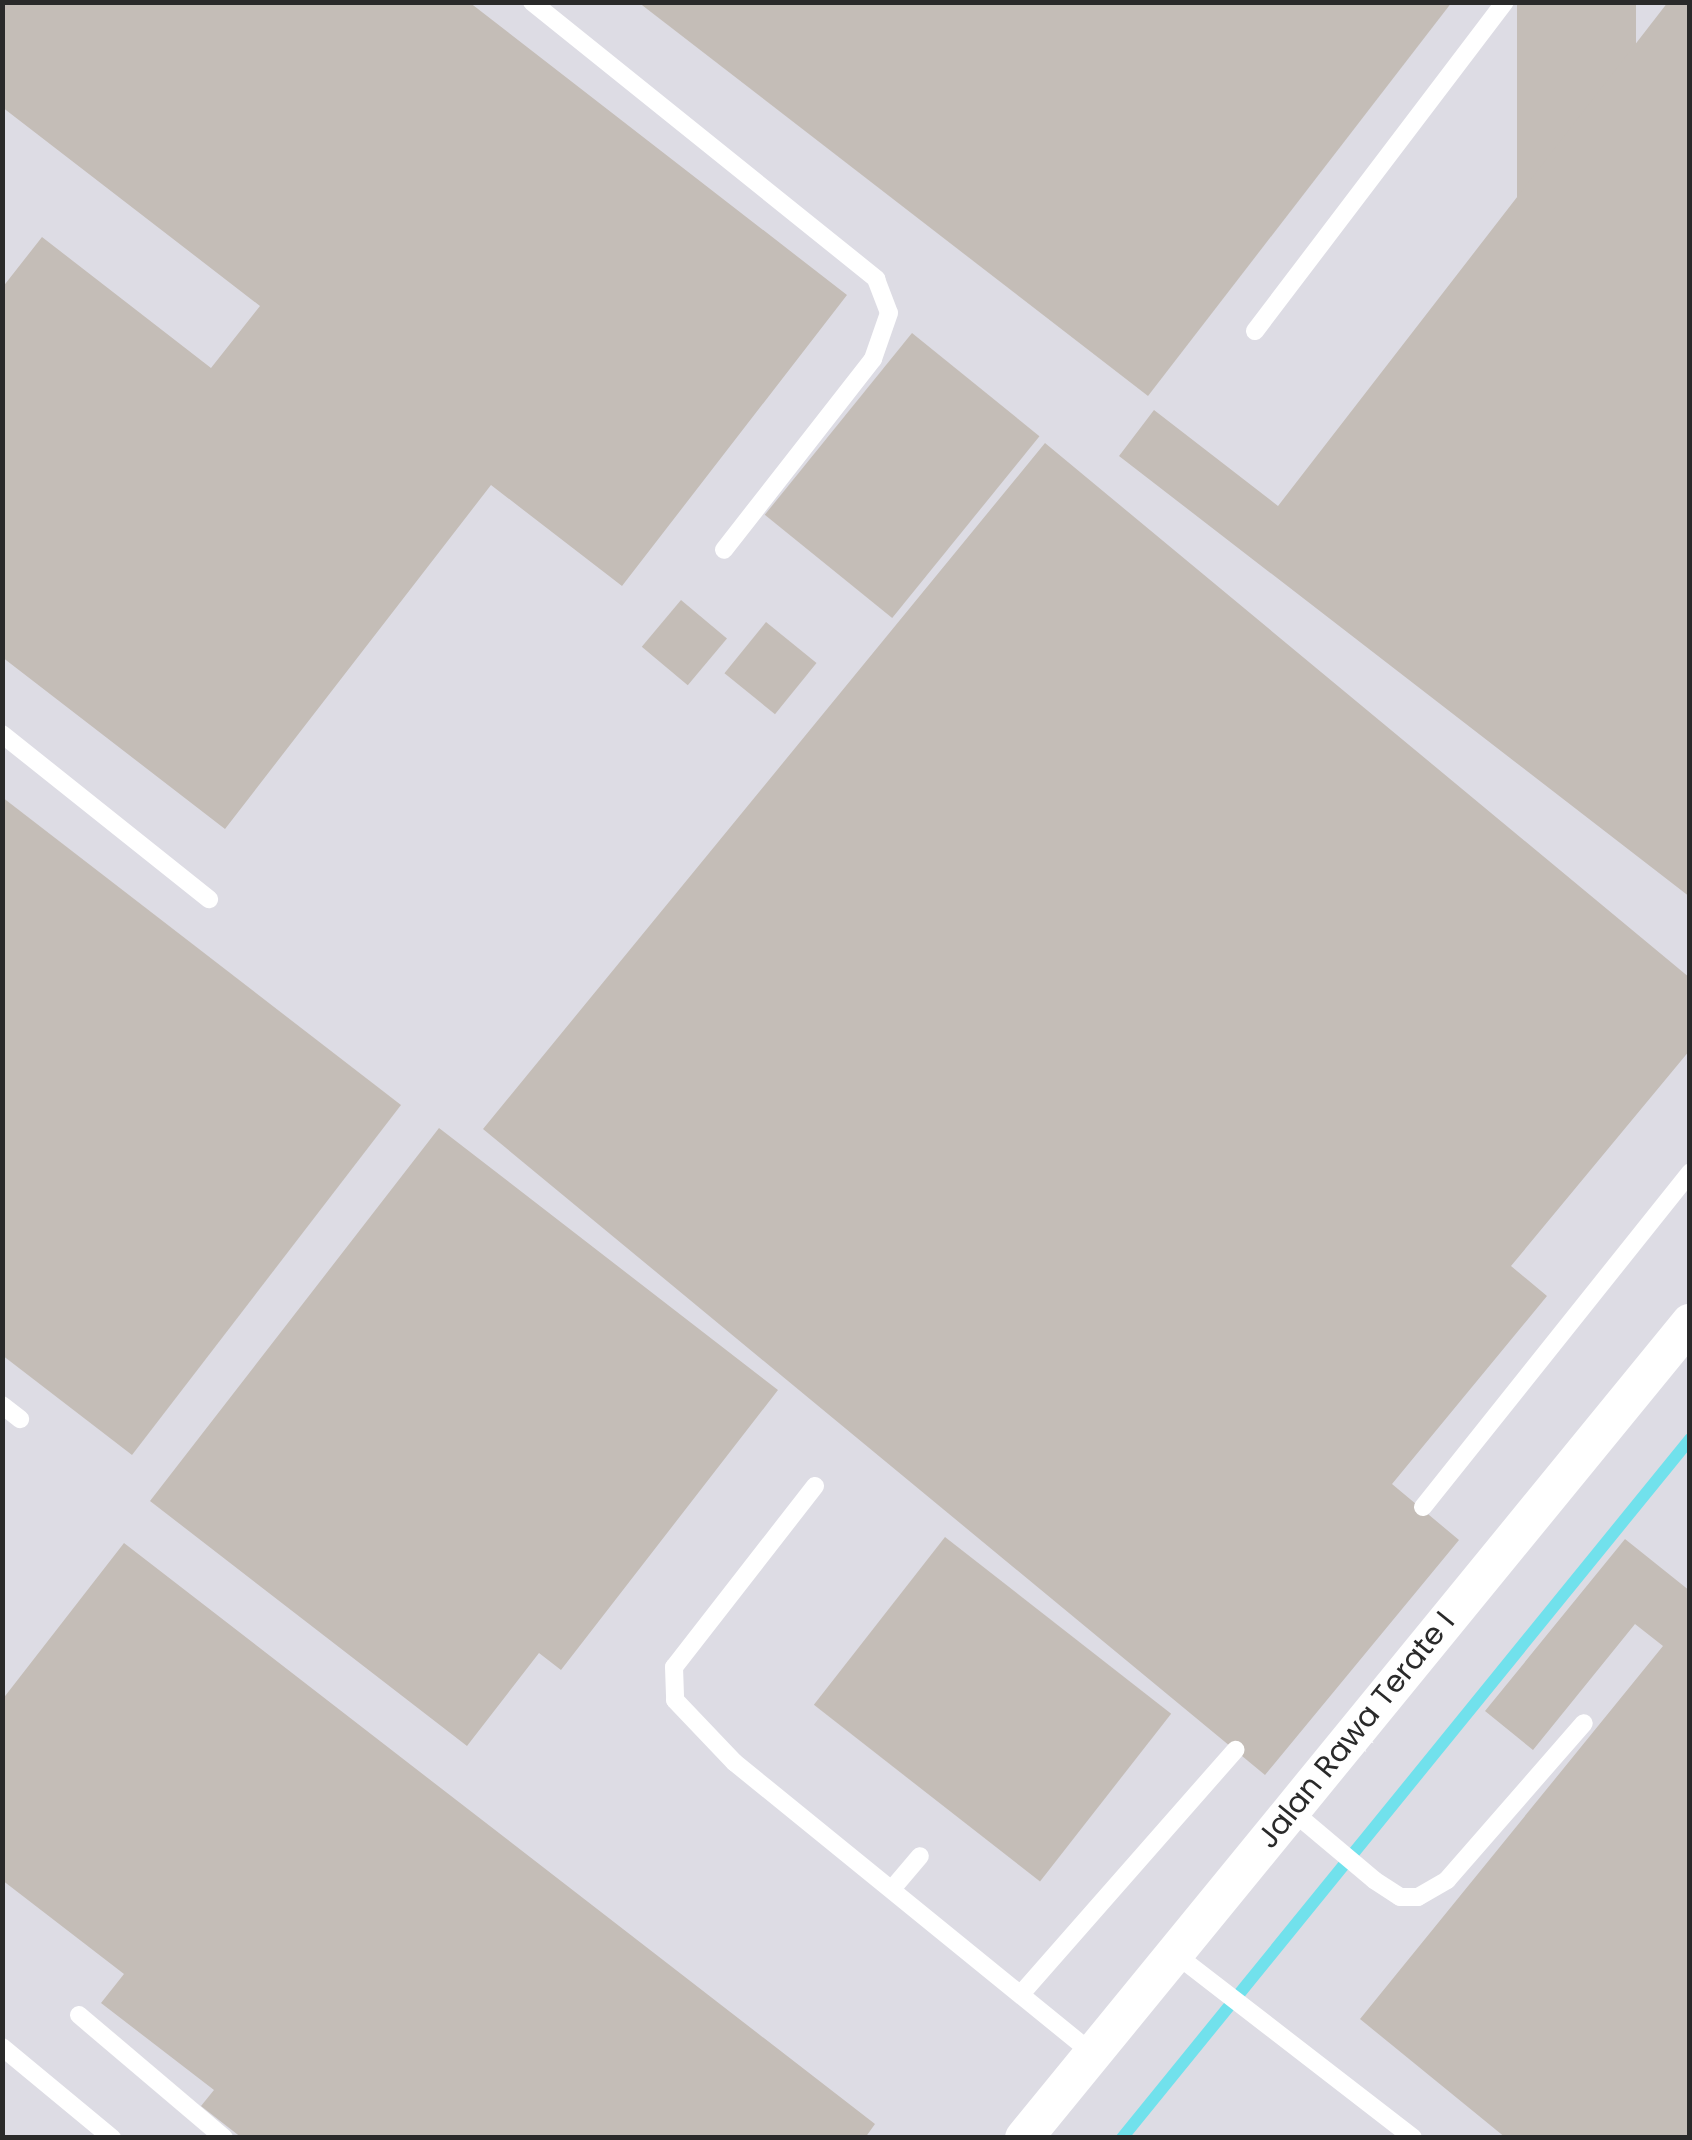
<!DOCTYPE html>
<style>
body{margin:0}
#map{position:relative;width:1692px;height:2140px;overflow:hidden;background:#ebe2dc;font-family:Poppins,sans-serif}
div>[style]{position:absolute}
.industrial>*{inset:0;background:#dddce4;transform-origin:0 0}
.stream>*{height:12px;margin:-6px;padding:0 6px;transform-origin:6px;border-radius:6px;background:#71e1ec}
.building>*{inset:0;background:#c4bdb7;transform-origin:0 0}
.service>*{height:18px;margin:-9px;padding:0 9px;transform-origin:9px;border-radius:9px;background:#fff}
.minor>*{height:38px;margin:-19px;padding:0 19px;transform-origin:19px;border-radius:19px;background:#fff}
span{translate:-50% -50%;white-space:nowrap;text-align:center;line-height:1.15;-webkit-text-stroke:8px #fff;paint-order:stroke}
.street-label{font-size:30px;color:#2a2a2a}
.frame{position:absolute;inset:0;border:5px solid #2a2a2a;pointer-events:none}
</style>
<div id="map">
<div class="industrial">
<div style="left:3px;top:3px;width:1686px;height:2134px"></div>
</div>
<div class="stream">
<div style="left:1122px;top:2138px;width:901px;rotate:-50.9deg"></div>
</div>
<div class="building">
<div style="clip-path:polygon(2px 2px,469px 2px,847px 295px,622px 586px,491px 485px,225px 829px,2px 657px,2px 288px,42px 237px,211px 368px,260px 306px,2px 107px)"></div>
<div style="clip-path:polygon(638px 2px,1452px 2px,1148px 396px)"></div>
<div style="left:1517px;top:2px;width:119px;height:480px"></div>
<div style="clip-path:polygon(1668px 2px,1690px 2px,1690px 897px,1119px 456px,1154px 410px,1278px 506px)"></div>
<div style="left:912px;top:333px;width:164px;height:234px;rotate:39deg"></div>
<div style="clip-path:polygon(1045px 443px,1690px 978px,1690px 1050px,1511px 1266px,1547px 1296px,1392px 1484px,1459px 1540px,1265px 1775px,483px 1129px)"></div>
<div style="left:681px;top:600px;width:60px;height:61px;rotate:40deg"></div>
<div style="left:766px;top:622px;width:65px;height:66px;rotate:39deg"></div>
<div style="clip-path:polygon(2px 797px,401px 1105px,132px 1455px,2px 1355px)"></div>
<div style="clip-path:polygon(439px 1128px,778px 1390px,561px 1670px,539px 1653px,467px 1746px,150px 1501px)"></div>
<div style="left:945px;top:1537px;width:287px;height:213px;rotate:38deg"></div>
<div style="clip-path:polygon(1625px 1539px,1690px 1591px,1690px 2138px,1506px 2138px,1360px 2019px,1663px 1646px,1635px 1624px,1533px 1750px,1485px 1711px)"></div>
<div style="clip-path:polygon(124px 1543px,875px 2124px,865px 2138px,242px 2138px,201px 2106px,214px 2090px,101px 2003px,124px 1974px,2px 1880px,2px 1700px)"></div>
</div>
<div class="service">
<div style="left:532px;top:2px;width:442px;rotate:38.8deg"></div>
<div style="left:876px;top:279px;width:36px;rotate:69deg"></div>
<div style="left:889px;top:313px;width:49px;rotate:109.2deg"></div>
<div style="left:873px;top:359px;width:242px;rotate:128deg"></div>
<div style="left:1255px;top:331px;width:413px;rotate:-52.8deg"></div>
<div style="left:2px;top:734px;width:265px;rotate:38.6deg"></div>
<div style="left:2px;top:1405px;width:23px;rotate:38deg"></div>
<div style="left:815px;top:1486px;width:229px;rotate:127.9deg"></div>
<div style="left:674px;top:1667px;width:33px;rotate:88deg"></div>
<div style="left:675px;top:1700px;width:86px;rotate:46.4deg"></div>
<div style="left:734px;top:1762px;width:461px;rotate:39.1deg"></div>
<div style="left:1423px;top:1507px;width:428px;rotate:-51.4deg"></div>
<div style="left:1291px;top:1810px;width:109px;rotate:40.1deg"></div>
<div style="left:1374px;top:1880px;width:31px;rotate:33deg"></div>
<div style="left:1400px;top:1897px;width:18px"></div>
<div style="left:1418px;top:1897px;width:34px;rotate:-30deg"></div>
<div style="left:1447px;top:1880px;width:208px;rotate:-48.9deg"></div>
<div style="left:892px;top:1889px;width:43px;rotate:-49.7deg"></div>
<div style="left:1174px;top:1953px;width:302px;rotate:37.7deg"></div>
<div style="left:1021px;top:1994px;width:325px;rotate:-48.7deg"></div>
<div style="left:79px;top:2015px;width:190px;rotate:40.3deg"></div>
<div style="left:2px;top:2047px;width:143px;rotate:39.6deg"></div>
</div>
<div class="minor">
<div style="left:1024px;top:2138px;width:1053px;rotate:-50.75deg"></div>
</div>
<div class="street-label">
<span style="left:1356px;top:1730px;rotate:-51deg">Jalan Rawa Terate I</span>
</div>
<div class="frame"></div>
</div>
